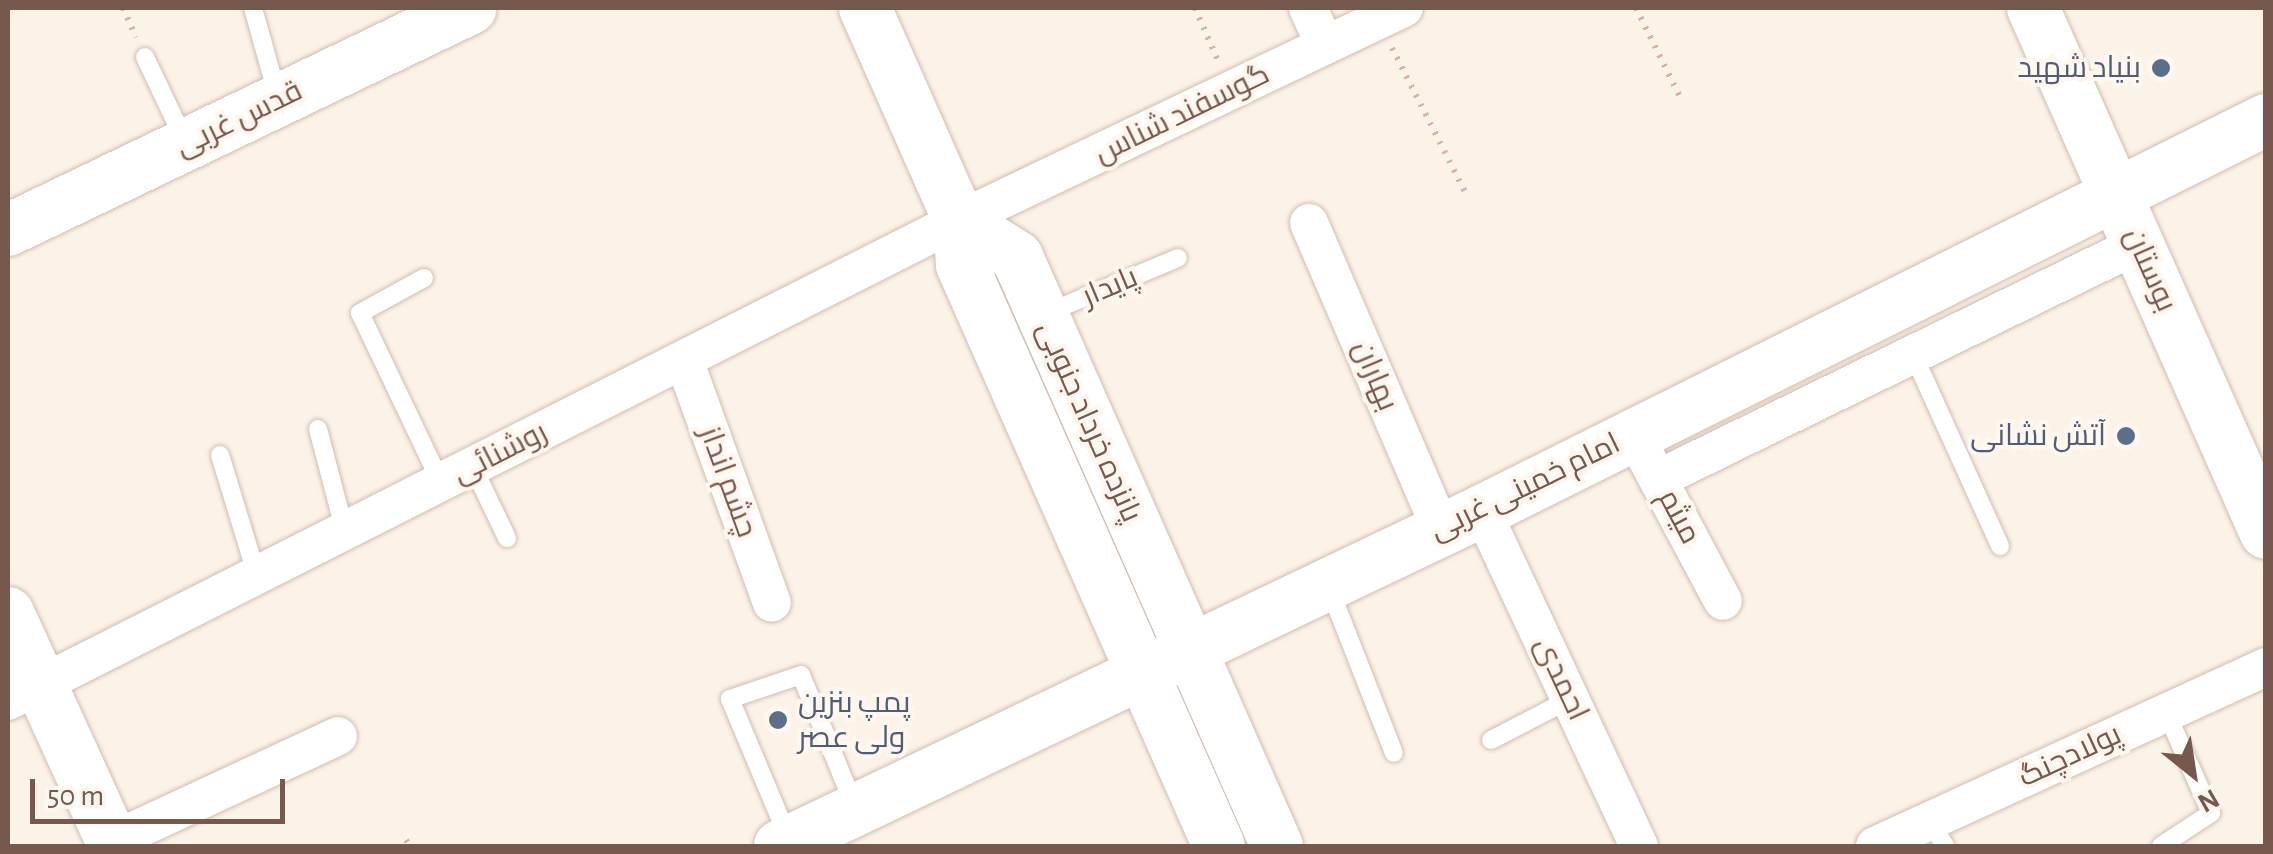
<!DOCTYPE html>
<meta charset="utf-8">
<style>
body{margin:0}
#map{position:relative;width:2273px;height:854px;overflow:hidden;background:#fcf3e8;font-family:"Alegreya Sans",Cairo,sans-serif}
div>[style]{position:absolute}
.path>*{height:6px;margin-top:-3px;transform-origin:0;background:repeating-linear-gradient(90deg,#d7b3a3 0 2.5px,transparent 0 10.5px)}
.roads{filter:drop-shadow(0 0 2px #d1bcb0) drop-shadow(0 0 2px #d1bcb0)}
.lane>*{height:18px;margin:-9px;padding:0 9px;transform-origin:9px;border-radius:9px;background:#fff}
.street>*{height:38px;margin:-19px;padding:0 19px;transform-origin:19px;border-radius:19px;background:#fff}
.secondary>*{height:52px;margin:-26px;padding:0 26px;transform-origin:26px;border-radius:26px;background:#fff}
.dots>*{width:28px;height:28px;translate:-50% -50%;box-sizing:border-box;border:5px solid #fff7ef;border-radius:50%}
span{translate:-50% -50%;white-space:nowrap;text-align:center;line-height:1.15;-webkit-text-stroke:8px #fff7ef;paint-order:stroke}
.service-label{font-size:30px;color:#4e5e75}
.right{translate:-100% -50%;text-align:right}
.left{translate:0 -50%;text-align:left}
.street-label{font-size:30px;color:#77584c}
.frame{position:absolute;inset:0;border:10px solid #77584c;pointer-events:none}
.north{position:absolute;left:2143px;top:724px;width:100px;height:100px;-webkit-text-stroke:8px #fff7ef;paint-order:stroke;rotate:150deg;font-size:28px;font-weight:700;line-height:40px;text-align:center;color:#77584c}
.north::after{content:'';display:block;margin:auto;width:35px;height:45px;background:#77584c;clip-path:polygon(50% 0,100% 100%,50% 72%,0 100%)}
.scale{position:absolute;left:30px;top:779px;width:255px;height:45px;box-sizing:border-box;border:5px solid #77584c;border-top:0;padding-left:12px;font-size:30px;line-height:35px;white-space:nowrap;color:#77584c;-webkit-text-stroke:8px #fff7ef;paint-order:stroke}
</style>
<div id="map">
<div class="path">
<div style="left:123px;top:8px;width:32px;rotate:66deg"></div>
<div style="left:1195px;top:8px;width:58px;rotate:66.5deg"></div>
<div style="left:1636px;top:8px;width:102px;rotate:63.7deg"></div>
<div style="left:1392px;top:48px;width:164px;rotate:63.1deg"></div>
<div style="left:406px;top:840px;width:7px;rotate:56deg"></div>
</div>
<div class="roads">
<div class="lane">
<div style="left:253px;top:8px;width:89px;rotate:74.4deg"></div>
<div style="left:145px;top:57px;width:91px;rotate:64.6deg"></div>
<div style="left:424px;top:278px;width:73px;rotate:151.3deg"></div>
<div style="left:360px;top:313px;width:188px;rotate:64.5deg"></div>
<div style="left:1047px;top:313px;width:142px;rotate:-22.8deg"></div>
<div style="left:1913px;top:354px;width:211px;rotate:65.6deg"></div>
<div style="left:318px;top:429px;width:106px;rotate:75.3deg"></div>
<div style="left:220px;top:455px;width:127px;rotate:73deg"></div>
<div style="left:473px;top:467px;width:79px;rotate:64.4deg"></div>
<div style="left:1330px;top:590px;width:175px;rotate:68.6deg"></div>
<div style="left:1491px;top:740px;width:89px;rotate:-27.4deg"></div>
<div style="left:1929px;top:821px;width:30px;rotate:57deg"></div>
<div style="left:788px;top:837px;width:150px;rotate:-112.8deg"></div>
<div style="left:730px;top:699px;width:75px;rotate:-18.7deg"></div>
<div style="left:801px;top:675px;width:140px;rotate:67.8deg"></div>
<div style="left:2161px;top:846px;width:60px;rotate:-33.4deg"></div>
<div style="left:2211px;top:813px;width:111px;rotate:-114deg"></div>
</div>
<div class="street">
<div style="left:1308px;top:8px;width:41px;rotate:65.3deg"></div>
<div style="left:1309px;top:223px;width:333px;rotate:66.7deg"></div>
<div style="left:684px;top:360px;width:258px;rotate:70.1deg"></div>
<div style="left:1646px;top:457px;width:163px;rotate:61.9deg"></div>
<div style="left:1658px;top:479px;width:535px;rotate:-26.04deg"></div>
<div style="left:1482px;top:511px;width:370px;rotate:64.9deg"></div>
<div style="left:8px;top:701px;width:1066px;rotate:-26.83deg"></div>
<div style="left:959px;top:220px;width:493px;rotate:-25.5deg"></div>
<div style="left:112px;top:841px;width:249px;rotate:-24.9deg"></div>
<div style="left:1875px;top:846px;width:430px;rotate:-24.6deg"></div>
</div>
<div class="secondary">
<div style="left:865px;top:8px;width:232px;rotate:66.1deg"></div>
<div style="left:959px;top:220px;width:45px;rotate:86.2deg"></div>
<div style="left:962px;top:265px;width:635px;rotate:66.14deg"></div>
<div style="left:2033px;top:8px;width:574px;rotate:66.07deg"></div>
<div style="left:959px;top:220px;width:69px;rotate:32.5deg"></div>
<div style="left:1017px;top:257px;width:644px;rotate:66.18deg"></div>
<div style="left:8px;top:230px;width:513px;rotate:-25.62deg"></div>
<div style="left:8px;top:613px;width:256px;rotate:65.5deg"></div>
<div style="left:780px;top:846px;width:778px;rotate:-25.51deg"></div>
<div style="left:1482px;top:511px;width:876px;rotate:-26.51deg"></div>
</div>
</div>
<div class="dots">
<div style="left:2161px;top:68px;background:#5c6f8a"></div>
<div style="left:2126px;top:436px;background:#5c6f8a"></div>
<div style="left:778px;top:720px;background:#5c6f8a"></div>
</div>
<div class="service-label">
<span class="right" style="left:2141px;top:68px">بنیاد شهید</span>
<span class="right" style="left:2106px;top:436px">آتش نشانی</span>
<span class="left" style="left:798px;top:720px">پمپ بنزین<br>ولی عصر</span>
</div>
<div class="street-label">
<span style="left:1182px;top:114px;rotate:-26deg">گوسفند شناس</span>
<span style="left:239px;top:119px;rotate:-26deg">قدس غربی</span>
<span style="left:2150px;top:270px;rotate:66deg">بوستان</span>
<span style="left:1110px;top:287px;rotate:-23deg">پایدار</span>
<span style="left:1375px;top:376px;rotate:67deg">بهاران</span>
<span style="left:1089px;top:422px;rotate:66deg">پانزده خرداد جنوبی</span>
<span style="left:500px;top:453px;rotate:-27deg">روشنائی</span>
<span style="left:728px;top:482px;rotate:70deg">چشم انداز</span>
<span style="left:1525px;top:487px;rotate:-26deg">امام خمینی غربی</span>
<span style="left:1679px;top:517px;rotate:62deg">میثم</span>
<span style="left:1561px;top:679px;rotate:65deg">احمدی</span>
<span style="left:2070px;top:756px;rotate:-25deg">پولادچنگ</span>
</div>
<div class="frame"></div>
<div class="north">N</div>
<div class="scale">50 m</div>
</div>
